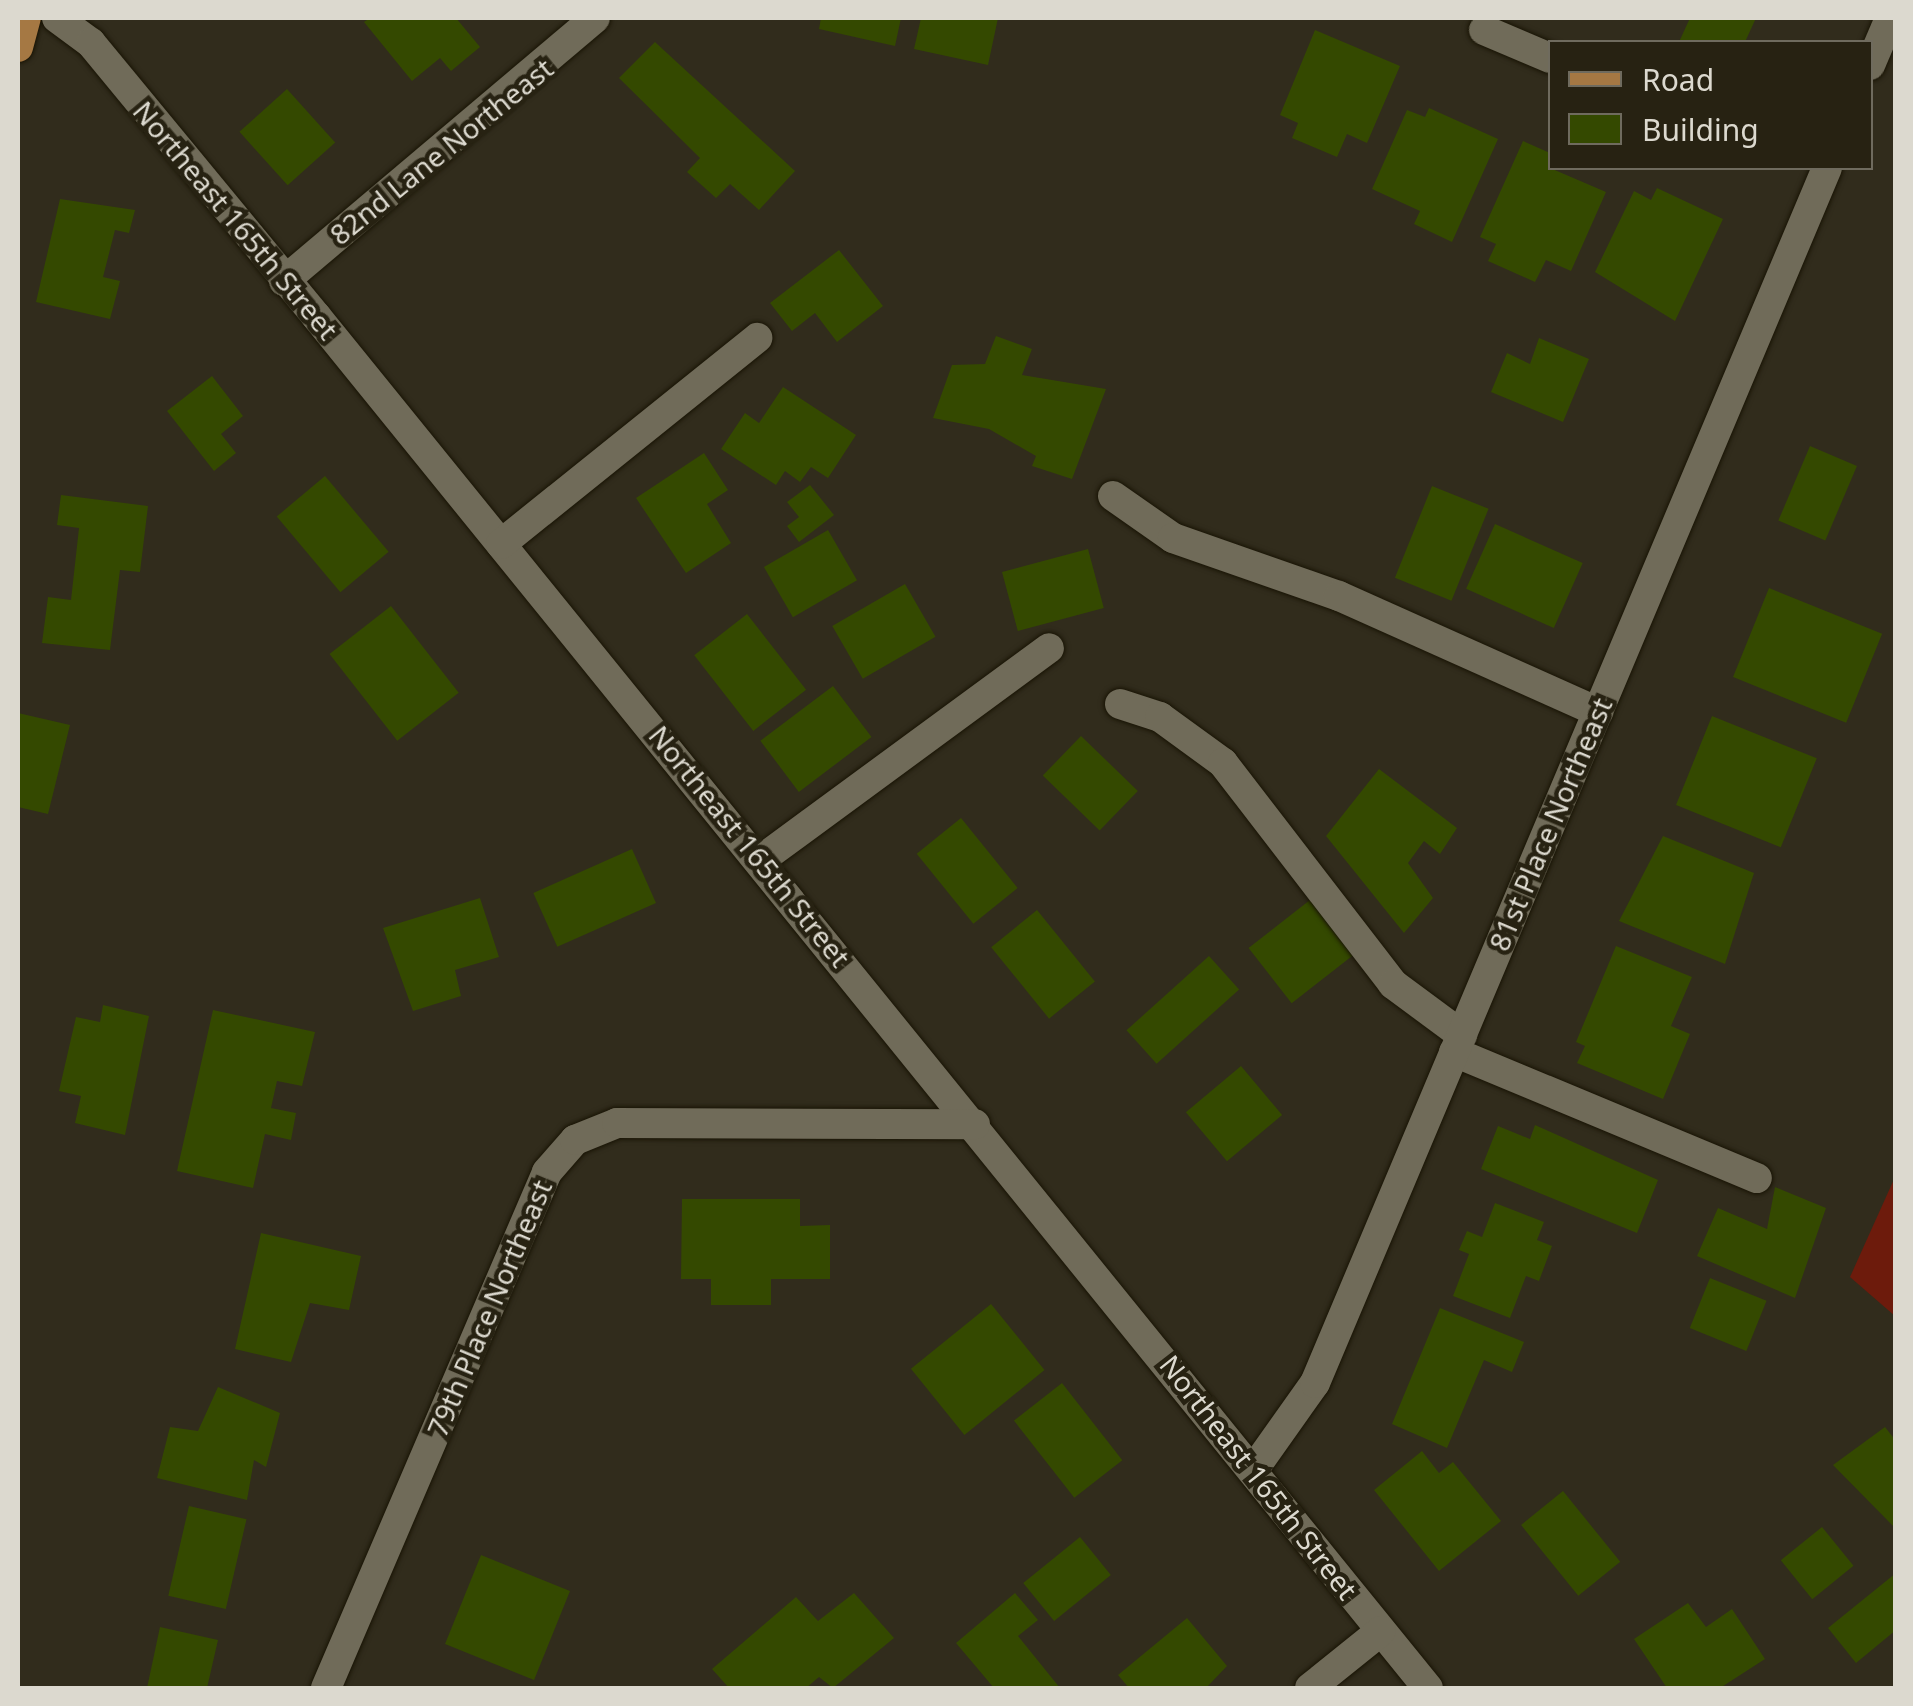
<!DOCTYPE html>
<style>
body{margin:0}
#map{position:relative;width:1913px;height:1706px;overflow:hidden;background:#312c1c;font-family:"Noto Sans",sans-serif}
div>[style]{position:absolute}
.green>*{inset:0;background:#6d1b0c}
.building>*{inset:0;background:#344900;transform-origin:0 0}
.roads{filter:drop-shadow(0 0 2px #191405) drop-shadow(0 0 2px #191405)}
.minor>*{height:30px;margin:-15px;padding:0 15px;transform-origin:15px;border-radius:15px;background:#706b59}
.major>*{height:30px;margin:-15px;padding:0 15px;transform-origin:15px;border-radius:15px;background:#a57843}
span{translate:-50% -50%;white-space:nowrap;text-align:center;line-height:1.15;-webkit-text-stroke:9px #272212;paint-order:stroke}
.street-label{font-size:28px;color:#dcd9cf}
.frame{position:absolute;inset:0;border:20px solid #dcd9cf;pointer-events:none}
.legend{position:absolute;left:1548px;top:40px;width:325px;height:130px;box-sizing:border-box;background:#272212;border:2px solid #6f6b5e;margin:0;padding:12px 18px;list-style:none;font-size:30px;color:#dcd9cf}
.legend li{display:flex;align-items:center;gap:20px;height:50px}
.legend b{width:50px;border:2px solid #6f6b5e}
</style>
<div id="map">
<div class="green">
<div style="clip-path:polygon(1895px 1177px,1895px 1316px,1850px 1277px)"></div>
</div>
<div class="building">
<div style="clip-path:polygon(370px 18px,456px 18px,480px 47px,451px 71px,440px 58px,412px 81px,364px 22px)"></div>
<div style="clip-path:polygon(821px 18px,901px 18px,895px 46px,819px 29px)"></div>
<div style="clip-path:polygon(921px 18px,998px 18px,988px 65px,914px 49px)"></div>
<div style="clip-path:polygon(1690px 18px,1756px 18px,1745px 42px,1679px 42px)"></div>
<div style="clip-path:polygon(1315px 30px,1400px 66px,1367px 143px,1347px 134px,1337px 157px,1292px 138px,1298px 123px,1280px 115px)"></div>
<div style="clip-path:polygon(655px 42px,795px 171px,759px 210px,730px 184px,716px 198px,687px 172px,700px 158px,619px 78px)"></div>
<div style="left:287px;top:89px;width:72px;height:64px;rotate:48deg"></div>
<div style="clip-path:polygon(1429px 108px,1498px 139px,1452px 242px,1414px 224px,1420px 211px,1372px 189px,1407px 110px,1425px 117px)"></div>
<div style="clip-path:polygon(1523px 141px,1550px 153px,1550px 168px,1606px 192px,1571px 271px,1546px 260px,1535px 282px,1488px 261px,1496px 244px,1480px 237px)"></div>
<div style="clip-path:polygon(1657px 188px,1723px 219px,1675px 321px,1595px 272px,1634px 191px,1651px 200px)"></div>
<div style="clip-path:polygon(60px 199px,135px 210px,129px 233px,115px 230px,103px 277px,120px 281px,110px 319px,36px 302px)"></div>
<div style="clip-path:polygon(839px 250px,883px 306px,837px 342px,815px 313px,792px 331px,770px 303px)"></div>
<div style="clip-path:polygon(996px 336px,1032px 349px,1022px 375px,1106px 389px,1072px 479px,1032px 466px,1036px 456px,989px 429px,933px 418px,952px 365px,985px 364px)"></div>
<div style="clip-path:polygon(1539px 338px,1589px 359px,1563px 422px,1491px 392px,1507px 353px,1530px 364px)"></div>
<div style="clip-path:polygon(212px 376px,243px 416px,221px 434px,236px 453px,214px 471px,167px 411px)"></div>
<div style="clip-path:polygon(783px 387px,856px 435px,828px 478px,811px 467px,800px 482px,785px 471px,776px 485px,721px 449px,745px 413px,759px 423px)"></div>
<div style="left:1810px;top:446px;width:51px;height:81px;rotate:23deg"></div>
<div style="clip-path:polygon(704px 453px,728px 490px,707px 504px,731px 543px,686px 573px,636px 498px)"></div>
<div style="left:325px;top:476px;width:99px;height:63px;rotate:50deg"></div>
<div style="clip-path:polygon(810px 485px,834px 515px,799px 542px,787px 526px,799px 517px,787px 502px)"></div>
<div style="left:1432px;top:486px;width:61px;height:99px;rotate:22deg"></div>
<div style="clip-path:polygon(61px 495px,148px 506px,140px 572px,120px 570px,110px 650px,42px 643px,48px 597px,71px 600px,79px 528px,57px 525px)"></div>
<div style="left:1495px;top:524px;width:96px;height:71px;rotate:24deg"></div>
<div style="left:828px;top:530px;width:58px;height:74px;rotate:60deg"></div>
<div style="left:1088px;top:549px;width:61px;height:89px;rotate:75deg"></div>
<div style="left:905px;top:584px;width:61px;height:84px;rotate:60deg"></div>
<div style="left:1769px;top:588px;width:122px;height:96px;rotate:22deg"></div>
<div style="left:391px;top:606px;width:110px;height:78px;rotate:52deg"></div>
<div style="left:747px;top:614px;width:96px;height:67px;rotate:52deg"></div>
<div style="left:833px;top:686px;width:64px;height:91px;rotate:53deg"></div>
<div style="clip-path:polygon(18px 713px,70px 725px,48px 814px,18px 807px)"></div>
<div style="left:1712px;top:716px;width:113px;height:96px;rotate:22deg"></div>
<div style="left:1081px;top:736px;width:79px;height:55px;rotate:44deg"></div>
<div style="clip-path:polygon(1379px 769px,1457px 828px,1440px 854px,1424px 841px,1408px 863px,1433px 898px,1404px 933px,1326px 836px)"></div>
<div style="left:961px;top:818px;width:90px;height:57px;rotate:51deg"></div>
<div style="clip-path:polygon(1663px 836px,1754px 873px,1725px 964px,1619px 921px)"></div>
<div style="left:632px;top:849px;width:59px;height:108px;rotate:66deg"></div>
<div style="clip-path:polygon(480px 898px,499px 957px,455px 970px,461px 996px,413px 1011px,383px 928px)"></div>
<div style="left:1310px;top:900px;width:70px;height:78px;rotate:52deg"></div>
<div style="left:1037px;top:910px;width:92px;height:59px;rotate:51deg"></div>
<div style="clip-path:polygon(1616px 946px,1692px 977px,1671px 1026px,1690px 1034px,1663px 1099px,1577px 1063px,1585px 1046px,1576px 1042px)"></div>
<div style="left:1209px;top:956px;width:45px;height:111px;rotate:48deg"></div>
<div style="clip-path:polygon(103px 1005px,149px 1016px,125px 1135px,75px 1123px,81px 1096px,59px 1091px,76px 1017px,100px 1022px)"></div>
<div style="clip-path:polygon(213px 1010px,315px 1032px,302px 1086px,277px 1081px,271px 1108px,296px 1113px,291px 1140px,265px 1134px,253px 1188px,177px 1171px)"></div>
<div style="left:1241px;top:1066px;width:64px;height:72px;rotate:50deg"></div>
<div style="clip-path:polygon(1535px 1125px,1658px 1180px,1637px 1233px,1481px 1169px,1498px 1126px,1530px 1139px)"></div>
<div style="clip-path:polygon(1775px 1187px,1826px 1208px,1795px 1298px,1697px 1256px,1718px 1208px,1767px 1229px)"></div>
<div style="clip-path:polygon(682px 1199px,800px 1199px,800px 1226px,830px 1225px,830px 1279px,771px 1279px,771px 1305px,711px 1305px,711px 1279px,681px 1279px)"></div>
<div style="clip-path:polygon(1495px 1203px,1544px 1222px,1537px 1240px,1552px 1246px,1539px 1281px,1526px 1276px,1510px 1318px,1453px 1296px,1469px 1254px,1459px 1250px,1467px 1231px,1482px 1237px)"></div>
<div style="clip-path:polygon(261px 1233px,361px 1256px,349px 1310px,310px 1303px,291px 1362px,235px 1349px)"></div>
<div style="left:1710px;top:1278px;width:61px;height:54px;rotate:22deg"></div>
<div style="left:991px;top:1304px;width:85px;height:103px;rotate:51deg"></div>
<div style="clip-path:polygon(1440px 1308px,1524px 1342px,1512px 1372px,1484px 1360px,1447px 1448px,1392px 1424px)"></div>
<div style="left:1062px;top:1383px;width:98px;height:61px;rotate:52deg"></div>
<div style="clip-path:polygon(218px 1387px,280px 1413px,266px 1467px,254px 1460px,247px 1500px,157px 1478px,170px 1427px,198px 1431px)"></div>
<div style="clip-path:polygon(1885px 1427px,1896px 1441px,1896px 1529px,1833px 1465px)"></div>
<div style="clip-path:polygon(1422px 1451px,1439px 1473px,1453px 1462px,1501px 1521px,1439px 1571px,1374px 1490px)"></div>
<div style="left:1563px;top:1491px;width:91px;height:54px;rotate:51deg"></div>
<div style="left:189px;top:1506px;width:59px;height:92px;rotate:13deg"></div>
<div style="left:1822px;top:1527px;width:50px;height:53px;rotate:51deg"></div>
<div style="left:1080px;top:1537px;width:49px;height:73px;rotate:51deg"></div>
<div style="left:481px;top:1555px;width:96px;height:96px;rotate:22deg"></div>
<div style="clip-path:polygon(1896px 1573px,1896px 1630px,1856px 1663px,1828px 1628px)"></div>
<div style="clip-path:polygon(854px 1593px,894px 1638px,833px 1688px,819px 1677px,806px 1688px,729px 1688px,712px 1669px,796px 1597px,818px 1621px)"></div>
<div style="clip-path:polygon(1015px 1593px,1038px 1620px,1018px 1636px,1060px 1688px,994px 1688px,956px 1643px)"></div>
<div style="clip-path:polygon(1688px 1603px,1706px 1627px,1732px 1609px,1765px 1659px,1720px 1688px,1667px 1688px,1634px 1639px)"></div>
<div style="clip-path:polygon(1187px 1618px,1227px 1666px,1206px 1688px,1129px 1688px,1118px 1675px)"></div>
<div style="clip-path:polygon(160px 1627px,218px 1640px,207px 1688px,147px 1688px)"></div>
</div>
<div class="roads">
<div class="minor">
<div style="left:57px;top:18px;width:42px;rotate:36.3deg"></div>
<div style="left:91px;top:43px;width:354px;rotate:50.5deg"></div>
<div style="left:316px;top:316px;width:1766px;rotate:50.98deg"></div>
<div style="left:1484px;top:30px;width:72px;rotate:23deg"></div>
<div style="left:1870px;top:65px;width:51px;rotate:-66.9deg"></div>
<div style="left:284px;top:281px;width:407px;rotate:-40.2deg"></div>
<div style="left:1113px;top:496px;width:73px;rotate:35deg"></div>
<div style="left:1173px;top:538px;width:176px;rotate:19.3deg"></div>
<div style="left:1339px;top:596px;width:284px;rotate:24.1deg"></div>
<div style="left:501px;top:544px;width:329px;rotate:-38.8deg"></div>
<div style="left:1120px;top:704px;width:42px;rotate:18deg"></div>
<div style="left:1160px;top:717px;width:78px;rotate:36.1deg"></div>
<div style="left:1223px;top:763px;width:279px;rotate:52.4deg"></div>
<div style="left:1393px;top:984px;width:86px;rotate:36.5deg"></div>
<div style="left:762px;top:859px;width:356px;rotate:-36.3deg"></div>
<div style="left:1454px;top:1052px;width:328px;rotate:22.6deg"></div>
<div style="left:1254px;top:1469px;width:105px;rotate:-54.7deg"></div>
<div style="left:1315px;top:1383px;width:1318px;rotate:-67.15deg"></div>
<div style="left:326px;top:1688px;width:561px;rotate:-66.81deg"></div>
<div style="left:547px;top:1172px;width:43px;rotate:-48.8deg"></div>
<div style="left:575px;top:1140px;width:45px;rotate:-22deg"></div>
<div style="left:617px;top:1123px;width:358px;rotate:0.2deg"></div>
<div style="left:1310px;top:1688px;width:91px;rotate:-38.8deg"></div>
</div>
<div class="major">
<div style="left:18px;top:47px;width:30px;rotate:-75deg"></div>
</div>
</div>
<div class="street-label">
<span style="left:441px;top:151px;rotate:-39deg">82nd Lane Northeast</span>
<span style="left:236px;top:220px;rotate:50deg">Northeast 165th Street</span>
<span style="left:1550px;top:824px;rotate:-67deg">81st Place Northeast</span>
<span style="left:750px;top:846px;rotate:51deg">Northeast 165th Street</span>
<span style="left:489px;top:1308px;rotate:-67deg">79th Place Northeast</span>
<span style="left:1259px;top:1477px;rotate:52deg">Northeast 165th Street</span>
</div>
<div class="frame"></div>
<ul class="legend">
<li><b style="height:12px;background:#a57843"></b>Road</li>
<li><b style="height:28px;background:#344900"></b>Building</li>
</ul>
</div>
